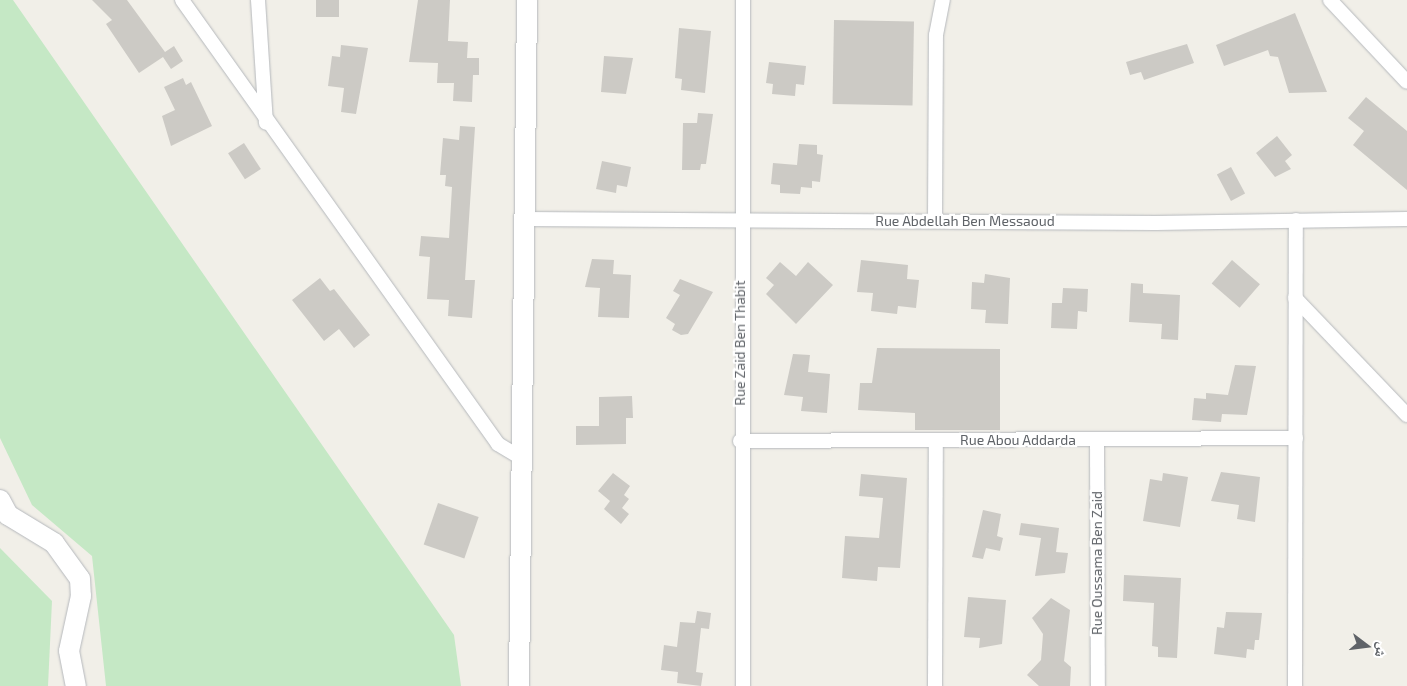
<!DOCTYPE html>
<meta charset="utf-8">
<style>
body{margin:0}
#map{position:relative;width:1407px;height:686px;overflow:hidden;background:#f1efe8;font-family:"Exo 2","Noto Naskh Arabic",sans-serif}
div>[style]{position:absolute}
.green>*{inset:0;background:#c5e8c5}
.building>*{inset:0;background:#cccac5;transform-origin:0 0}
.roads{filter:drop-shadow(0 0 1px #b5b8bc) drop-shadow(0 0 1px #b5b8bc)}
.street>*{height:14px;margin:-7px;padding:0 7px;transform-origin:7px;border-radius:7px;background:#fff}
.secondary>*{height:20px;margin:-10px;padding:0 10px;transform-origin:10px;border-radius:10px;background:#fff}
span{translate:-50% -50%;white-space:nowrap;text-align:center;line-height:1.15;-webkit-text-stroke:4.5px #fff;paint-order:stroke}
.street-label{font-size:14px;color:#5f6368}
.north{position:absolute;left:1342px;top:621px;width:50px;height:50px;-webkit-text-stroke:4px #fff;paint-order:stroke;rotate:105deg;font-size:14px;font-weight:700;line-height:20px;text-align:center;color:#5f6368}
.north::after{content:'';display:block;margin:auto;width:18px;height:22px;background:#5f6368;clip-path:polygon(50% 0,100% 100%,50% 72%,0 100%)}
</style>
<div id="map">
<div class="green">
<div style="clip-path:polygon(0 0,13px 0,454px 635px,461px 686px,106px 686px,92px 556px,32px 505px,0 438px)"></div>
<div style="clip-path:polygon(0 548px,52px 601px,48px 686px,0 686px)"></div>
</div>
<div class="building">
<div style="clip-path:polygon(92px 0,127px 0,165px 52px,174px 46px,183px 61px,171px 69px,163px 57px,139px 73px,106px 24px,112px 20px)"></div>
<div style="left:316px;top:0;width:23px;height:17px"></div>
<div style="clip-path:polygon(418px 0,450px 0,448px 41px,468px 42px,467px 58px,479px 58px,479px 75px,473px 75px,472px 102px,453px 101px,454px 83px,437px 83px,438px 63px,409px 62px)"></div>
<div style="clip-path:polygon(1295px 13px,1327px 92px,1289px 93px,1278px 57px,1270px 56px,1268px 50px,1224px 66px,1216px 45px)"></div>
<div style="left:834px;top:20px;width:80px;height:84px;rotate:1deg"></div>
<div style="clip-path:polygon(679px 28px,711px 31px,705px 93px,681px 90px,682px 79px,675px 78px)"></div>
<div style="clip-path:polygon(1187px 44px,1194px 63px,1144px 80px,1141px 72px,1130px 75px,1126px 62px)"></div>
<div style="clip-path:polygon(341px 45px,368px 48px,356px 114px,341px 112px,344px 88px,328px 86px,332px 56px,340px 57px)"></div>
<div style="clip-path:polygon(604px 56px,633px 58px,626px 94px,601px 92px)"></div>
<div style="clip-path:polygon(769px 62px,806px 66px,804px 85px,796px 84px,795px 96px,772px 94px,773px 84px,766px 83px)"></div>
<div style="clip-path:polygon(183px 78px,186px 85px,191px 82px,212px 126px,171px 146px,162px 116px,175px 110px,164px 87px)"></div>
<div style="clip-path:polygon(1366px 97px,1407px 131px,1407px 190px,1353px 145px,1364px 131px,1348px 118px)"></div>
<div style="clip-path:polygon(698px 113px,713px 114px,706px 164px,701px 164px,700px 170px,682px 170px,683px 123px,697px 123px)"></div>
<div style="clip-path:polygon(460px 126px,475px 127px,465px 280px,475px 280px,472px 318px,448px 316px,449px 300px,427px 299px,430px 257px,419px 256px,421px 236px,449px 238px,452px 187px,445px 186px,446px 175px,440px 175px,443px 138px,459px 140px)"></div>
<div style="clip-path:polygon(1277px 136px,1292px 155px,1285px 161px,1291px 169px,1275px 177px,1256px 153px)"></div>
<div style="left:244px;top:143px;width:31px;height:19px;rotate:57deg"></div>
<div style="clip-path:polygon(799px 144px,817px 145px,817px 154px,823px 155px,820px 182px,812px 181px,812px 188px,801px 187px,800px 194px,780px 193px,780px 185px,771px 184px,773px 163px,797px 165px)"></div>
<div style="clip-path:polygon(602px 161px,631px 167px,627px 187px,617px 185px,616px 193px,596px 189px)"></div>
<div style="left:1231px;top:167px;width:30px;height:16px;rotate:62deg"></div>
<div style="clip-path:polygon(592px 259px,614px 260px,613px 274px,631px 275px,629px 318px,598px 317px,600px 288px,585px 287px)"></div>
<div style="clip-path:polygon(861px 260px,908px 265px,907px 279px,919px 280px,916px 308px,898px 306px,897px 314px,871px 311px,873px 293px,857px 292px)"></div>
<div style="left:1232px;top:260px;width:37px;height:31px;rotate:41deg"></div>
<div style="clip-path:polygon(780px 262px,796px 276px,808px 262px,833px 285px,796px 324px,766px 294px,774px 285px,766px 278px)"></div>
<div style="clip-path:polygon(985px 274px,1010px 278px,1008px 324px,985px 323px,986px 310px,971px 309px,972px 282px,984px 283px)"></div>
<div style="clip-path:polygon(320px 278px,330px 291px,334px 289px,370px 335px,354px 348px,339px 329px,324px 341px,292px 300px)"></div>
<div style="clip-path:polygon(680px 279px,713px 292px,688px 334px,681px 335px,672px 330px,675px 324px,666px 318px,680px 295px,673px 291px)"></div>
<div style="clip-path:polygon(1131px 283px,1143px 284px,1143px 293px,1180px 295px,1178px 340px,1161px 339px,1162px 324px,1129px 322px)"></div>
<div style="clip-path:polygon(1063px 288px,1088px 289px,1087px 312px,1078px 311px,1077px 329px,1051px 328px,1052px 303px,1062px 303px)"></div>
<div style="clip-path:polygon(877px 348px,1000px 349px,1000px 430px,915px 430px,915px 413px,858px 410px,860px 383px,872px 383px)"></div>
<div style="clip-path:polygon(793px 354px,810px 355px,808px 372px,830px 374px,827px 413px,801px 411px,803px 397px,784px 395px)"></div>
<div style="clip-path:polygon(1235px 365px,1256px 366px,1247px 415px,1222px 414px,1221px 422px,1192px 420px,1194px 398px,1206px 399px,1206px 393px,1228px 395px)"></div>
<div style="clip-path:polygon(632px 396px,633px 418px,626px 418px,626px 444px,576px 445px,576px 426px,599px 426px,599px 397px)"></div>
<div style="clip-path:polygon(1221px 472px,1260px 477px,1255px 522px,1237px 519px,1239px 505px,1211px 501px)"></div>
<div style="clip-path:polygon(613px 473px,630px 486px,624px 495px,629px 499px,622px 508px,629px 514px,621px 524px,604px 509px,610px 501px,598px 491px)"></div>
<div style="clip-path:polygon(1163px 473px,1188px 477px,1180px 527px,1143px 521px,1150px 479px,1162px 481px)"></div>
<div style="clip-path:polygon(861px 474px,907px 478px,900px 568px,878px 567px,877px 581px,842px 578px,845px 536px,879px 538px,883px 498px,859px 496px)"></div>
<div style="left:438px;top:503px;width:43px;height:44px;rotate:19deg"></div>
<div style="clip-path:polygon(983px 510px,1001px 514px,997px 536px,1003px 538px,1000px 551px,986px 548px,983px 559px,972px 557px)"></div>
<div style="clip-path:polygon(1021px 523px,1059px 528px,1056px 552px,1068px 553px,1065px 573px,1035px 576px,1041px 538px,1019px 535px)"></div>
<div style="clip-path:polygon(1124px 575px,1181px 578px,1177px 658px,1158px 657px,1158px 647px,1152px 646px,1154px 603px,1123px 601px)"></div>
<div style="clip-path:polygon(968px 597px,1006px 600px,1002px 644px,979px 648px,980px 638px,964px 637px)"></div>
<div style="clip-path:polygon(1051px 598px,1070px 610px,1064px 661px,1071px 667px,1070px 686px,1039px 686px,1027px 675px,1041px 660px,1043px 634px,1032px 618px)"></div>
<div style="clip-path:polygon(697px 611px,711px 613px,709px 629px,701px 628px,696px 672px,703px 673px,701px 686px,677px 683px,678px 672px,661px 670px,664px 645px,677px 647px,680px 622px,695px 623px)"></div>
<div style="clip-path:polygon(1226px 612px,1262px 613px,1259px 640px,1255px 640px,1254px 650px,1247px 649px,1246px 658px,1214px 654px,1217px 627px,1224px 628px)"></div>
</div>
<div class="roads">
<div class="street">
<div style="left:182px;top:0;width:545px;rotate:54.56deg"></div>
<div style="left:498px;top:444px;width:27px;rotate:31deg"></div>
<div style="left:258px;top:0;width:123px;rotate:86.3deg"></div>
<div style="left:1330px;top:0;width:112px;rotate:46.8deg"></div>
<div style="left:523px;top:219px;width:633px;rotate:0.36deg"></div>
<div style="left:1156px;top:223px;width:251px;rotate:-0.9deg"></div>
<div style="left:935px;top:220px;width:185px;rotate:-89.7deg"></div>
<div style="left:936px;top:35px;width:36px;rotate:-79deg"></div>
<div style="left:1295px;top:298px;width:162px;rotate:46.3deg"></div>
<div style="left:1097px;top:440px;width:246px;rotate:89.8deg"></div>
<div style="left:740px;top:441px;width:556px;rotate:-0.31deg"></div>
<div style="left:743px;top:686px;width:686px;rotate:-90deg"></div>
<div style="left:935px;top:686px;width:246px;rotate:-89.8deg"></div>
<div style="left:1295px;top:686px;width:466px;rotate:-89.9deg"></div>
</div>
<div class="secondary">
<div style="left:0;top:500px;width:17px;rotate:62deg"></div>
<div style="left:8px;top:515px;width:54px;rotate:31.3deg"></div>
<div style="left:54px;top:543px;width:44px;rotate:54.2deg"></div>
<div style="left:80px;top:579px;width:17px;rotate:87deg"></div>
<div style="left:81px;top:596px;width:56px;rotate:102.3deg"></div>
<div style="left:69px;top:651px;width:36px;rotate:79deg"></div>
<div style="left:519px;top:686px;width:686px;rotate:-89.33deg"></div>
</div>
</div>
<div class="street-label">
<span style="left:965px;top:221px">Rue Abdellah Ben Messaoud</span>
<span style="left:740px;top:343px;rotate:-90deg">Rue Zaid Ben Thabit</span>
<span style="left:1018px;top:440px">Rue Abou Addarda</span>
<span style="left:1097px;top:563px;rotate:-90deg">Rue Oussama Ben Zaid</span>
</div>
<div class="north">ش</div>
</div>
